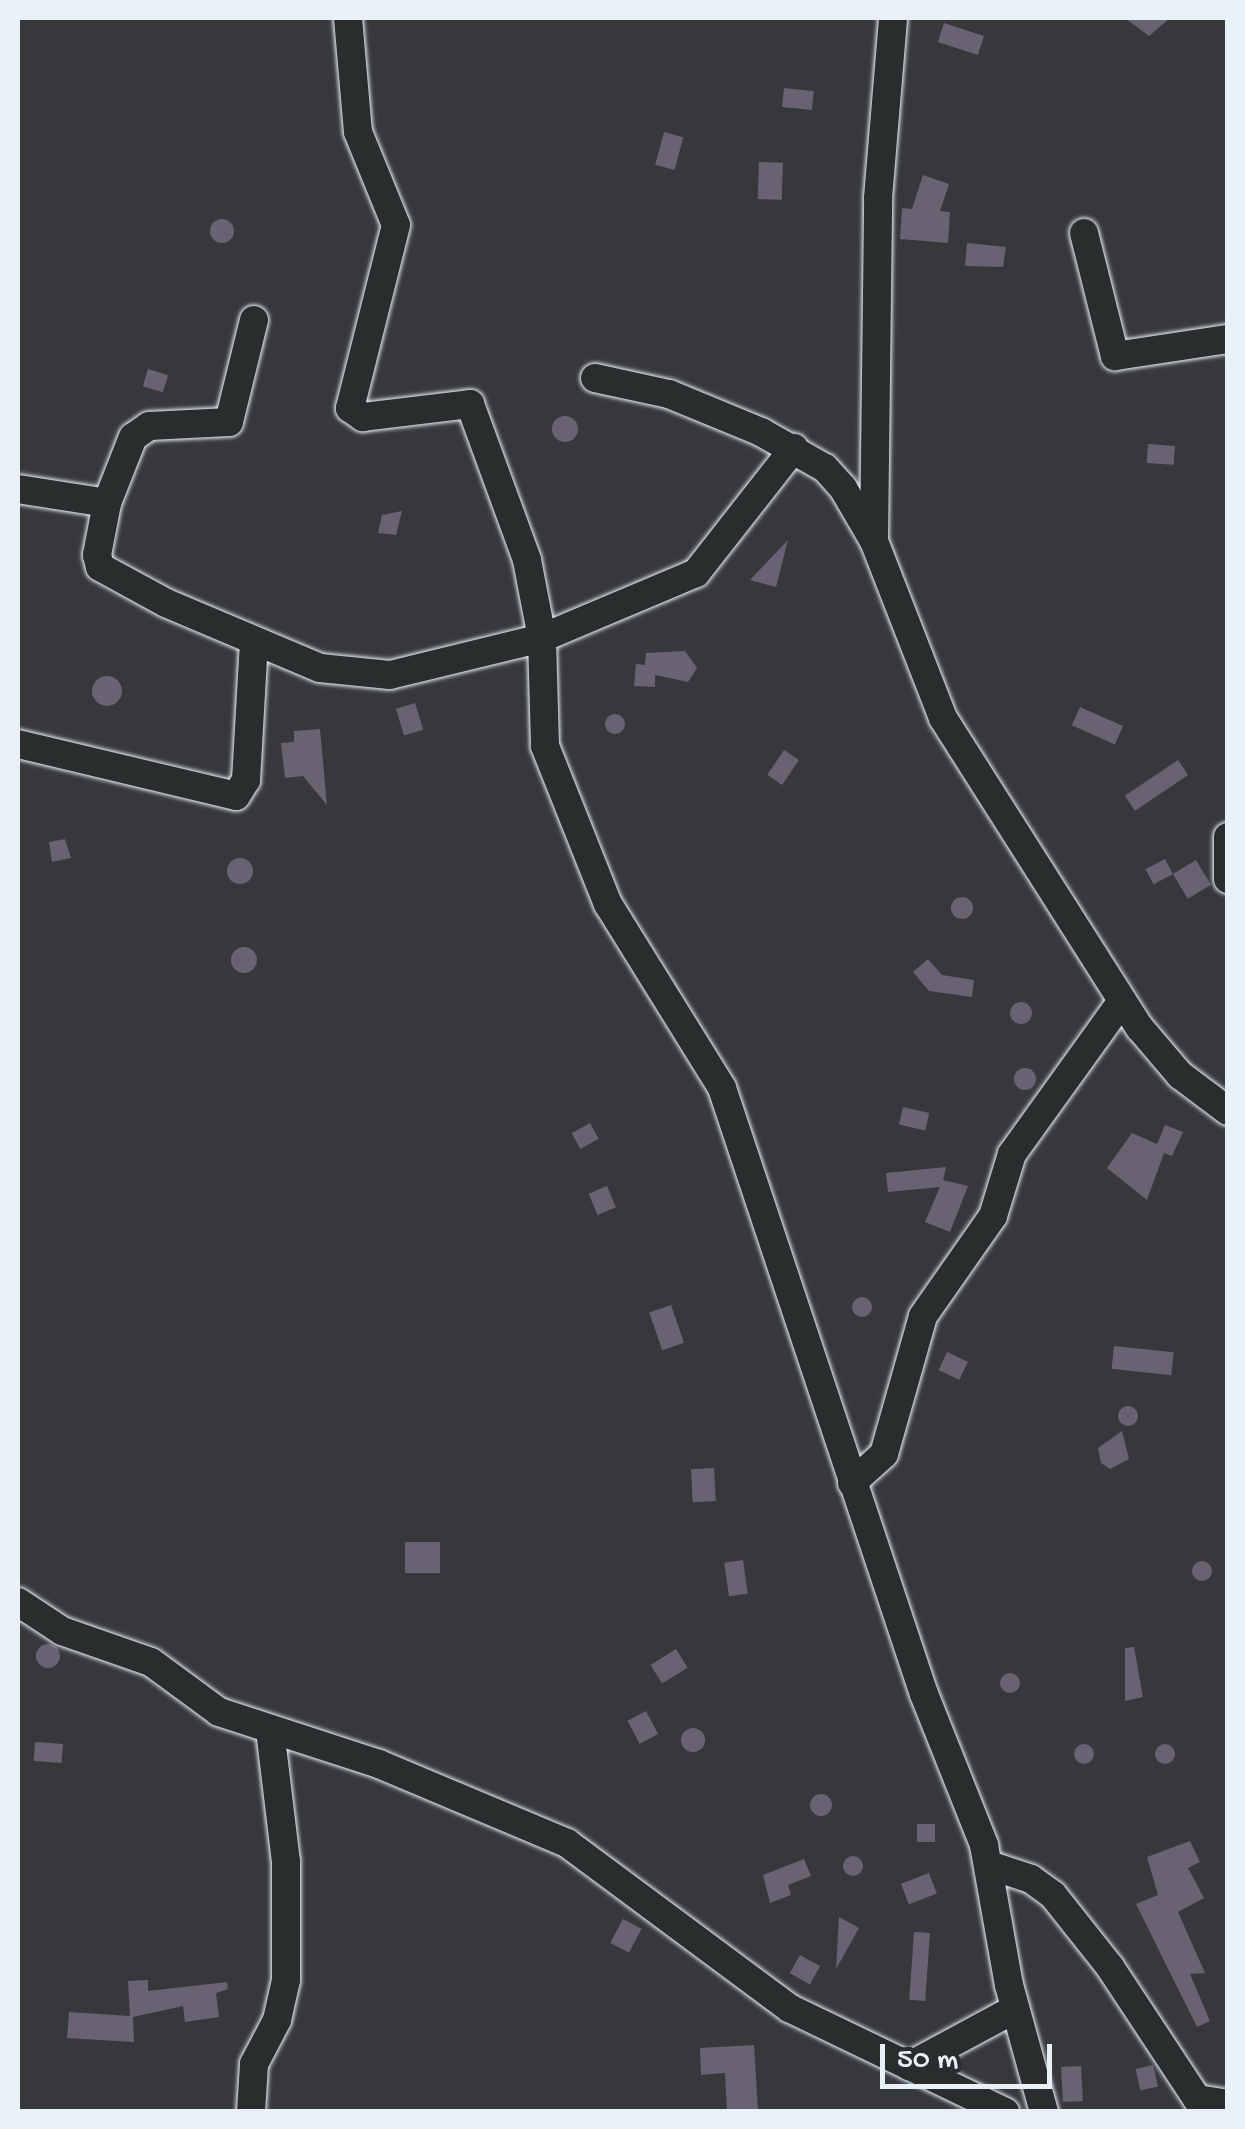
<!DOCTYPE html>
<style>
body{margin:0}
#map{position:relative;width:1245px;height:2129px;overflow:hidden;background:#37383c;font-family:"Gochi Hand",sans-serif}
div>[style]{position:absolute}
.building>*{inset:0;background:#696273;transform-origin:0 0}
.round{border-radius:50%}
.roads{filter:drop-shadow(0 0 2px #e8f1f8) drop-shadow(0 0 2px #e8f1f8)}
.minor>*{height:28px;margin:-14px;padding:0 14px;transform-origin:14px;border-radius:14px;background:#2a2d2e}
span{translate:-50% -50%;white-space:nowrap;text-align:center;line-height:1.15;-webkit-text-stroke:8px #2a2d2e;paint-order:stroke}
.frame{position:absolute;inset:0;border:20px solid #e8f1f8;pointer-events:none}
.scale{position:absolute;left:880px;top:2044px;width:172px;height:45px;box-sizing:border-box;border:5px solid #e8f1f8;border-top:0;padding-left:12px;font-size:30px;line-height:35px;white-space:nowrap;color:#e8f1f8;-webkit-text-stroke:8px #2a2d2e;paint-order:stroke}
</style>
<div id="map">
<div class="building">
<div style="clip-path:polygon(1125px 18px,1170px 18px,1149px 36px)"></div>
<div style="left:944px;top:23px;width:42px;height:20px;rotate:18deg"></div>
<div style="left:784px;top:88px;width:30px;height:19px;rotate:6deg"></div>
<div style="left:664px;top:132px;width:20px;height:34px;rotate:15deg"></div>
<div style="left:759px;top:162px;width:24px;height:37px;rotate:2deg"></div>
<div style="clip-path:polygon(923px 175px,949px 184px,940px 211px,950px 212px,948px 243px,900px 239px,902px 208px,912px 209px)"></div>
<div class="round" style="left:210px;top:219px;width:24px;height:24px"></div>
<div style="clip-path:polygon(967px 243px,1006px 247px,1003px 267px,965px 266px)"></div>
<div style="left:148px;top:369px;width:21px;height:18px;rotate:17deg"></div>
<div class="round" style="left:552px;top:416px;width:26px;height:26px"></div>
<div style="left:1148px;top:444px;width:27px;height:19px;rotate:4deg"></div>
<div style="clip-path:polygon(402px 511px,396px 535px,378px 533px,382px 515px)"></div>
<div style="clip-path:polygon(788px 540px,776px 587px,750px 580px)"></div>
<div style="clip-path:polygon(685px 651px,697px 668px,688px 682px,655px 675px,655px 687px,634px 686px,636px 664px,645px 665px,646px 653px)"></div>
<div class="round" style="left:92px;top:676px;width:30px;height:30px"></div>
<div style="left:415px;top:703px;width:28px;height:20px;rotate:73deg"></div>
<div style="left:1080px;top:707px;width:47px;height:20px;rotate:24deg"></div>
<div class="round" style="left:605px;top:714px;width:20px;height:20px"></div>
<div style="clip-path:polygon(320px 729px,327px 805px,303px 776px,285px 778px,281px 743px,294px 742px,294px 731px)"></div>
<div style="left:784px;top:750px;width:18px;height:30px;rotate:34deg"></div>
<div style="left:1178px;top:760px;width:18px;height:64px;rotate:56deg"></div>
<div style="clip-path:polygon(65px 839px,71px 858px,52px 862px,49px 842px)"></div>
<div class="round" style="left:227px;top:858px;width:26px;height:26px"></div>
<div style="left:1165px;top:859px;width:17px;height:22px;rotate:62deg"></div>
<div style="left:1196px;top:860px;width:29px;height:27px;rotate:59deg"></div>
<div class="round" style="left:951px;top:897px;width:22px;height:22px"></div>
<div class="round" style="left:231px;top:947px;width:26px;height:26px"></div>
<div style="clip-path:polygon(928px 959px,942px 975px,974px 980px,972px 997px,929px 991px,913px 972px)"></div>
<div class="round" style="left:1010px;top:1002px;width:22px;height:22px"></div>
<div class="round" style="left:1014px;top:1068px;width:22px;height:22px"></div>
<div style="left:903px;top:1107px;width:27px;height:18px;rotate:13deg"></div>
<div style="left:590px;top:1123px;width:18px;height:21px;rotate:61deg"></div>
<div style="clip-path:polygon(1165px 1125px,1183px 1132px,1172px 1156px,1164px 1153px,1147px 1200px,1107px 1168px,1132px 1133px,1157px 1144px)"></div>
<div style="clip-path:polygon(946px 1167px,943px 1180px,968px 1186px,950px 1232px,925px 1222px,940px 1187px,888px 1192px,886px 1173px)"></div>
<div style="left:607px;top:1186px;width:23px;height:20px;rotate:67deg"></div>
<div class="round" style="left:852px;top:1297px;width:20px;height:20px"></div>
<div style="left:671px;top:1305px;width:40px;height:23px;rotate:71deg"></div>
<div style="left:1114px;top:1346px;width:60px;height:23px;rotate:6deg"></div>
<div style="left:947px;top:1352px;width:23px;height:20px;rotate:25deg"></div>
<div class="round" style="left:1118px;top:1406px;width:20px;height:20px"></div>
<div style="clip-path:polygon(1122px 1431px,1129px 1459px,1110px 1469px,1101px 1463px,1098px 1448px)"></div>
<div style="left:714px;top:1468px;width:33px;height:23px;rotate:87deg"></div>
<div style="left:440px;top:1542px;width:31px;height:35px;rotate:90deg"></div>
<div style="left:743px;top:1560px;width:34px;height:19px;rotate:82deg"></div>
<div class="round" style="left:1192px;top:1561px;width:20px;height:20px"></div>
<div class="round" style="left:36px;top:1644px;width:24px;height:24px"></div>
<div style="clip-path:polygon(1134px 1647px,1143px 1697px,1125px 1701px,1125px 1648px)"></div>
<div style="left:676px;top:1649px;width:22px;height:30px;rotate:58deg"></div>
<div class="round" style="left:1000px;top:1673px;width:20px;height:20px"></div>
<div style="left:646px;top:1711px;width:26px;height:21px;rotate:62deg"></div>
<div class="round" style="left:681px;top:1728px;width:24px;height:24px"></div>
<div style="left:35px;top:1742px;width:28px;height:19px;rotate:4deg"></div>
<div class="round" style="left:1155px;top:1744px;width:20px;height:20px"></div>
<div class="round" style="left:1074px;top:1744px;width:20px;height:20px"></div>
<div class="round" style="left:810px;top:1794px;width:22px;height:22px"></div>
<div style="left:917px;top:1824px;width:18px;height:18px"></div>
<div style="clip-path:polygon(1190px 1841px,1200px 1862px,1188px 1868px,1204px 1898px,1178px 1912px,1205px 1973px,1190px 1974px,1210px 2021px,1197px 2027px,1136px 1904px,1158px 1895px,1147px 1857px)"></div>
<div class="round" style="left:843px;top:1856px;width:20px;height:20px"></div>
<div style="clip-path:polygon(804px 1859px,811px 1876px,788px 1885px,791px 1895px,770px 1903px,763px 1875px)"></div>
<div style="left:929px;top:1873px;width:22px;height:30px;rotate:69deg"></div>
<div style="clip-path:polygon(839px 1917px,859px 1928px,836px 1969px)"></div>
<div style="left:623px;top:1919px;width:21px;height:27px;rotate:28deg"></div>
<div style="left:914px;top:1932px;width:16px;height:68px;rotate:4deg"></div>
<div style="left:800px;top:1955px;width:23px;height:21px;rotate:29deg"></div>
<div style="clip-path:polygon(148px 1980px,148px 1991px,227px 1982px,228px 1989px,216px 1993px,219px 2017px,185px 2022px,183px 2006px,133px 2017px,134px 2042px,67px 2038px,69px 2012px,130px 2016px,128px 1981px)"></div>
<div style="clip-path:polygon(754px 2045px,758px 2112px,727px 2112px,725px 2073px,701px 2075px,700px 2048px)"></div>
<div style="left:1153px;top:2065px;width:22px;height:18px;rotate:77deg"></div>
<div style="left:1081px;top:2066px;width:35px;height:20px;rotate:87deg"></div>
</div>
<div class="roads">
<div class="minor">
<div style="left:348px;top:18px;width:114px;rotate:85deg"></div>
<div style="left:358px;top:132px;width:100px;rotate:67.8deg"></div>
<div style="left:396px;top:225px;width:189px;rotate:104.1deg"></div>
<div style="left:350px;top:408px;width:16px;rotate:35deg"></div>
<div style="left:363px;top:417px;width:108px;rotate:-6.9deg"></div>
<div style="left:470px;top:404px;width:166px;rotate:69.9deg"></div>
<div style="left:527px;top:560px;width:79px;rotate:79.1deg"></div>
<div style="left:542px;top:638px;width:108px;rotate:88.4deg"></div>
<div style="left:545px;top:746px;width:170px;rotate:68.3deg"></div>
<div style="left:608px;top:904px;width:216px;rotate:58.2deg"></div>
<div style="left:722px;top:1088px;width:639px;rotate:71.57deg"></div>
<div style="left:924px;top:1694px;width:162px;rotate:68.3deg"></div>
<div style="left:984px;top:1845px;width:142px;rotate:79.9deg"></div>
<div style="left:1009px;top:1985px;width:132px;rotate:74.6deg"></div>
<div style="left:1084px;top:233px;width:127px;rotate:75.9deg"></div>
<div style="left:1115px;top:356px;width:114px;rotate:-8.6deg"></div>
<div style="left:254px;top:320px;width:105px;rotate:103.8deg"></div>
<div style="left:229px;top:422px;width:80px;rotate:177.1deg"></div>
<div style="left:149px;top:426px;width:19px;rotate:145deg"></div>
<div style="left:133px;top:437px;width:71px;rotate:111.5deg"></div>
<div style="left:107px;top:503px;width:53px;rotate:100.9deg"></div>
<div style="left:97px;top:555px;width:12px;rotate:76deg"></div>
<div style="left:100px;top:567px;width:75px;rotate:28.6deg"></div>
<div style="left:166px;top:603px;width:167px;rotate:22.9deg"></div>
<div style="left:320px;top:668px;width:70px;rotate:5.7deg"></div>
<div style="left:390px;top:675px;width:156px;rotate:-13.7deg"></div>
<div style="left:542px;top:638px;width:167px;rotate:-22.9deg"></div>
<div style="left:696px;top:573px;width:159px;rotate:-51.9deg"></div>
<div style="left:595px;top:378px;width:76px;rotate:12.2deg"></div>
<div style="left:669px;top:394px;width:100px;rotate:22.4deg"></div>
<div style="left:761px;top:432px;width:73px;rotate:29.4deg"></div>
<div style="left:825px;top:468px;width:27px;rotate:48deg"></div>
<div style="left:843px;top:488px;width:61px;rotate:59.7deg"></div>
<div style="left:874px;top:541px;width:190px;rotate:68.7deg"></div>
<div style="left:943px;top:718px;width:367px;rotate:57.6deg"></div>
<div style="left:1140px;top:1028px;width:62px;rotate:49.6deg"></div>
<div style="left:1180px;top:1075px;width:60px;rotate:36.9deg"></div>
<div style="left:18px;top:489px;width:90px;rotate:8.9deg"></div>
<div style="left:874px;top:540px;width:342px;rotate:-89.3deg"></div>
<div style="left:878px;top:198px;width:181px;rotate:-85.2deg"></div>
<div style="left:18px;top:744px;width:224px;rotate:13.4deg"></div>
<div style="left:236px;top:796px;width:19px;rotate:-58deg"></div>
<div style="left:246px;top:780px;width:137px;rotate:-86.7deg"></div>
<div style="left:1228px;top:837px;width:42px;rotate:90deg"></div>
<div style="left:852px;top:1483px;width:43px;rotate:-42.2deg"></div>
<div style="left:884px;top:1454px;width:143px;rotate:-74.2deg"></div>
<div style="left:923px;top:1316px;width:122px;rotate:-55deg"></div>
<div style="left:993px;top:1216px;width:65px;rotate:-73deg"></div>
<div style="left:1012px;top:1154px;width:188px;rotate:-54.3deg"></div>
<div style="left:18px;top:1602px;width:53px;rotate:33.4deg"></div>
<div style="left:62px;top:1631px;width:94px;rotate:19.2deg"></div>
<div style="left:151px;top:1662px;width:84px;rotate:36.3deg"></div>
<div style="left:219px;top:1712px;width:168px;rotate:18deg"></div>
<div style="left:379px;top:1764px;width:204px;rotate:22.8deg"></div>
<div style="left:567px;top:1843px;width:277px;rotate:36.6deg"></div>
<div style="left:789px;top:2008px;width:240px;rotate:25.7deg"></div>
<div style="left:989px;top:1865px;width:44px;rotate:18.4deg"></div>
<div style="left:1031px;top:1879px;width:27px;rotate:36deg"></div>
<div style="left:1053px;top:1895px;width:92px;rotate:51.6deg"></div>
<div style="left:1110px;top:1967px;width:158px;rotate:56.6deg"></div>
<div style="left:1197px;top:2099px;width:31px;rotate:9deg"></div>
<div style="left:909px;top:2066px;width:120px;rotate:-28.3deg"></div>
<div style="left:251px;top:2112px;width:48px;rotate:-86.4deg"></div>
<div style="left:254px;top:2064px;width:50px;rotate:-62.4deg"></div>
<div style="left:277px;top:2020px;width:41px;rotate:-77.3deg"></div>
<div style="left:286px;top:1980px;width:118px;rotate:-90deg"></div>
<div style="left:286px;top:1862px;width:133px;rotate:-96.9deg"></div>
</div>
</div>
<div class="frame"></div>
<div class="scale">50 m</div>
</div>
